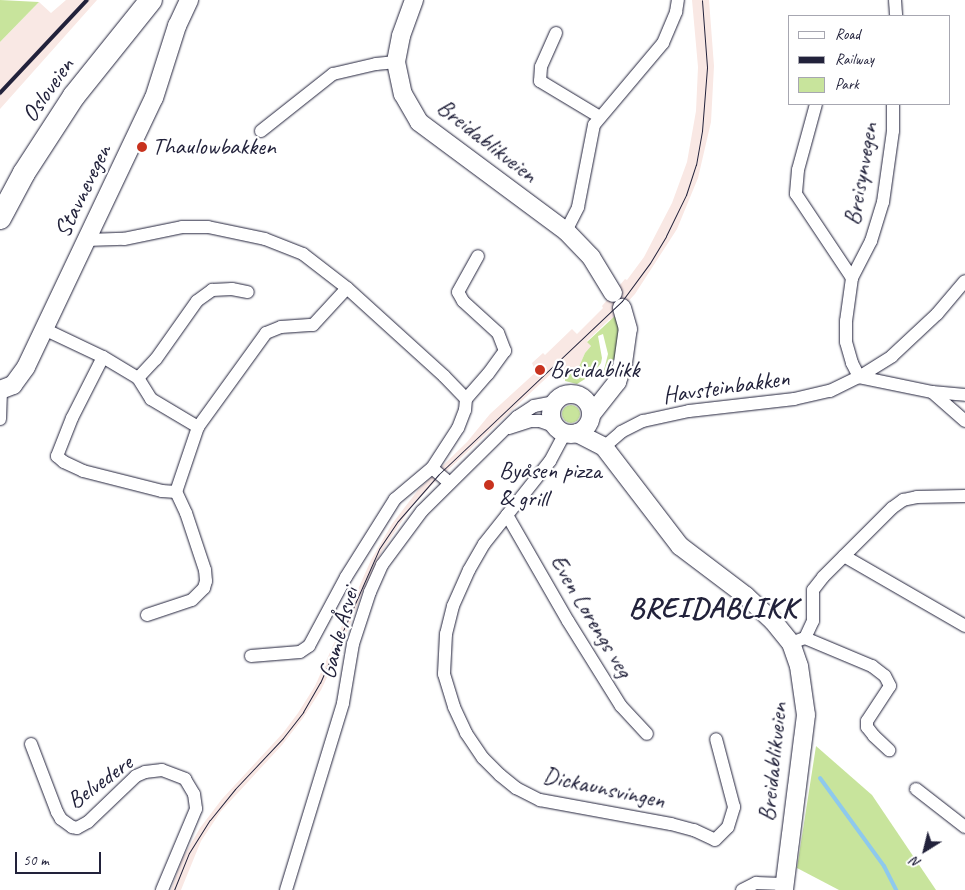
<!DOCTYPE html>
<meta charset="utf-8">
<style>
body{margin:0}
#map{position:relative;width:965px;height:890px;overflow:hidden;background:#fff;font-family:Caveat,sans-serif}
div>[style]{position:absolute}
.built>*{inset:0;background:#f9e8e4}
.green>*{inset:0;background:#c8e49c}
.round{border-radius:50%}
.stream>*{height:4px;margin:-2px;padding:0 2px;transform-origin:2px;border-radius:2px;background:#8ec9ed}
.roads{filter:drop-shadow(0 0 1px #22223b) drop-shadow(0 0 1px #22223b)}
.street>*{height:12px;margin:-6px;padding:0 6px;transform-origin:6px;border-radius:6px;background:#fff}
.secondary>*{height:18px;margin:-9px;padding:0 9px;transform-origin:9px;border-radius:9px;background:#fff}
.secondary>.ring{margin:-9px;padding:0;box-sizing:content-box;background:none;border:18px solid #fff;border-radius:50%}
.highway>*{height:22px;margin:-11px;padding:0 11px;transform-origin:11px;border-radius:11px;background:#fff}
.tram>*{height:1px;margin:-0.5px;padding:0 0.5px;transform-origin:0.5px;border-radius:0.5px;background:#22223b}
.rail>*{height:4px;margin:-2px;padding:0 2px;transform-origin:2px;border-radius:2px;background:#22223b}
.dots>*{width:14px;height:14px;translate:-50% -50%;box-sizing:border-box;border:2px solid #fff;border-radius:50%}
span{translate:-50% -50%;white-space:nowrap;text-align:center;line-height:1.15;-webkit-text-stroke:4.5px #fff;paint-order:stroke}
.street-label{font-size:24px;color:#22223b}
.poi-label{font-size:24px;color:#22223b}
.left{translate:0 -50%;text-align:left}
.district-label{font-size:29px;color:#22223b;font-weight:700;letter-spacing:1px}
.legend{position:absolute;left:788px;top:15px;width:162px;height:90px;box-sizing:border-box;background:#fff;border:1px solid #a7a7b1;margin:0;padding:6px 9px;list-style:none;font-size:15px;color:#22223b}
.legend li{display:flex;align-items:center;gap:10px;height:25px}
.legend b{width:25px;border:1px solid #a7a7b1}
.north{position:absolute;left:900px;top:825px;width:50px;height:50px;-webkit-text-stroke:4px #fff;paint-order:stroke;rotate:216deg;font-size:14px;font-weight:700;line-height:20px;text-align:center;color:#22223b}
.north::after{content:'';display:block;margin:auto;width:18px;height:22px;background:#22223b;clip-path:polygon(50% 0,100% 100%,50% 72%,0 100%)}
.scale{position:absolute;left:15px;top:852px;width:86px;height:22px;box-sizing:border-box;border:2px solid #22223b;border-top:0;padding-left:6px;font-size:15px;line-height:18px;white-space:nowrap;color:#22223b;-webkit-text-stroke:4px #fff;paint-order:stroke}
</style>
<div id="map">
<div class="built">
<div style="clip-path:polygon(66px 0,97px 0,0 109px,0 42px,39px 2px,51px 13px)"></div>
<div style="clip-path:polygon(692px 0,709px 0,714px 66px,711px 122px,698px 178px,677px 229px,635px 294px,611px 320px,610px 319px,587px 341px,591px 346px,585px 353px,578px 369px,564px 370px,561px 373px,556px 369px,434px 483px,410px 509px,382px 551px,361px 596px,340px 650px,321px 690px,303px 718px,282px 745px,221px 811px,201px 841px,181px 890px,171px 890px,182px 859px,200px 828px,222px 799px,283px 733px,298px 713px,315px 686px,371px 560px,392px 524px,418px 490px,467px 442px,490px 414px,536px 372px,532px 363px,543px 353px,545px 355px,572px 329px,577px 334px,603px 308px,602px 306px,625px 279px,627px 280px,644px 257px,672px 203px,687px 162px,696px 111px,698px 67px)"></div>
</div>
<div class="green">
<div style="clip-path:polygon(0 0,39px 2px,0 42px)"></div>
<div style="clip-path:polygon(617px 314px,621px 328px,617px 354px,602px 378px,608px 354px,603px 334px,598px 336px,602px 358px,601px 363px,593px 374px,577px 384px,565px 381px,565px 379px,560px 377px,557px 378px,564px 370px,578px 369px,585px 353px,591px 346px,587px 342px)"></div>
<div class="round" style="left:562px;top:405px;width:18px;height:18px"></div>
<div style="clip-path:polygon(816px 746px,872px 795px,936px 890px,839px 890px,797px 868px)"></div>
</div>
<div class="stream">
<div style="left:820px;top:778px;width:109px;rotate:54deg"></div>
<div style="left:884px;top:866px;width:27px;rotate:63deg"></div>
</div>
<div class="roads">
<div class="street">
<div style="left:895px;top:0;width:16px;rotate:86deg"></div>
<div style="left:556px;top:33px;width:37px;rotate:114deg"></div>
<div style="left:541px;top:67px;width:14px;rotate:94deg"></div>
<div style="left:540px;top:81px;width:70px;rotate:31deg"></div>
<div style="left:816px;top:104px;width:68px;rotate:105.3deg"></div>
<div style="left:798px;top:170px;width:24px;rotate:95deg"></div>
<div style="left:796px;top:194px;width:101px;rotate:56.3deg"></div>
<div style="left:893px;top:104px;width:27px;rotate:90deg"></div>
<div style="left:893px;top:131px;width:72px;rotate:98deg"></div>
<div style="left:883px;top:202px;width:41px;rotate:107.1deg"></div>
<div style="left:871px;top:241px;width:42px;rotate:117.2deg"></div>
<div style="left:852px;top:278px;width:43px;rotate:97.9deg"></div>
<div style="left:846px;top:321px;width:21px;rotate:90deg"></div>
<div style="left:846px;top:342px;width:22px;rotate:74deg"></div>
<div style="left:852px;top:363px;width:16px;rotate:63deg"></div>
<div style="left:859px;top:377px;width:75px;rotate:11.6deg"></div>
<div style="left:932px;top:392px;width:33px;rotate:5deg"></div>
<div style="left:261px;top:131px;width:92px;rotate:-38.4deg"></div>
<div style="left:333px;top:74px;width:44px;rotate:-13.1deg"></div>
<div style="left:376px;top:64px;width:20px;rotate:-6deg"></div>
<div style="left:566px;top:231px;width:27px;rotate:-63deg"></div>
<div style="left:578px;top:207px;width:84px;rotate:-79deg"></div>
<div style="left:594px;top:125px;width:107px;rotate:-49.9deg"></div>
<div style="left:663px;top:43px;width:34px;rotate:-67deg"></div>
<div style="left:676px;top:12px;width:12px;rotate:-81deg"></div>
<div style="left:86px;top:240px;width:38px;rotate:-2deg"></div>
<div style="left:124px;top:239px;width:59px;rotate:-11.7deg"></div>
<div style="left:182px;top:227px;width:26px"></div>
<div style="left:208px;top:227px;width:58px;rotate:11.9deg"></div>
<div style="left:265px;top:239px;width:41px;rotate:21.5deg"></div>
<div style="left:303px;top:254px;width:56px;rotate:37.7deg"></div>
<div style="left:347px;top:288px;width:131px;rotate:42.2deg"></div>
<div style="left:444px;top:376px;width:32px;rotate:46deg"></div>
<div style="left:466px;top:399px;width:11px;rotate:95deg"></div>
<div style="left:465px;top:410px;width:19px;rotate:111deg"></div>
<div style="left:458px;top:428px;width:48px;rotate:123deg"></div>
<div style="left:432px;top:468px;width:23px;rotate:40deg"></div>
<div style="left:44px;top:329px;width:65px;rotate:25.4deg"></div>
<div style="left:103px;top:357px;width:41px;rotate:31deg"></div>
<div style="left:138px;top:378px;width:25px;rotate:58deg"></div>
<div style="left:151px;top:399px;width:55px;rotate:30.8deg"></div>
<div style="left:103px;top:357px;width:68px;rotate:116.9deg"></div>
<div style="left:72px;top:418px;width:41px;rotate:111.5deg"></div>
<div style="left:57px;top:456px;width:9px;rotate:41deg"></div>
<div style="left:64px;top:462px;width:21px;rotate:25deg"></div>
<div style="left:83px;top:471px;width:81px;rotate:14.2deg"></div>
<div style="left:162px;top:491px;width:14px;rotate:4deg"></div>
<div style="left:138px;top:378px;width:26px;rotate:-47deg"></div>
<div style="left:156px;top:359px;width:71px;rotate:-54.7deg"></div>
<div style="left:197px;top:301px;width:19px;rotate:-36deg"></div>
<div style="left:212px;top:290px;width:20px;rotate:-3deg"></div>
<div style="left:232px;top:289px;width:16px;rotate:11deg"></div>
<div style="left:932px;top:392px;width:44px;rotate:41.3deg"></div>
<div style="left:466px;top:399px;width:33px;rotate:-49deg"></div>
<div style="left:488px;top:374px;width:29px;rotate:-54deg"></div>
<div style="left:505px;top:351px;width:19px;rotate:-111deg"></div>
<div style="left:498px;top:333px;width:47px;rotate:-137.6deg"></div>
<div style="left:463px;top:301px;width:10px;rotate:-119deg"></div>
<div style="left:458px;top:292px;width:41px;rotate:-60.9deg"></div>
<div style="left:0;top:419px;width:30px;rotate:-88deg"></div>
<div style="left:509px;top:428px;width:22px;rotate:-18deg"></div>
<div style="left:530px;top:421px;width:10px"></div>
<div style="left:540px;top:421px;width:15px;rotate:20deg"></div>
<div style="left:565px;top:433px;width:32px;rotate:118deg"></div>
<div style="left:550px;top:461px;width:106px;rotate:128.5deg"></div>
<div style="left:484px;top:544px;width:30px;rotate:120deg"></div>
<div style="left:469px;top:570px;width:39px;rotate:114deg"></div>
<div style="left:453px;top:606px;width:29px;rotate:104deg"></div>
<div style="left:446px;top:634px;width:40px;rotate:92.9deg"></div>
<div style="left:444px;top:674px;width:34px;rotate:73deg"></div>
<div style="left:454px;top:707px;width:29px;rotate:65deg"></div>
<div style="left:466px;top:733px;width:30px;rotate:56deg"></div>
<div style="left:483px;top:758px;width:24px;rotate:45deg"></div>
<div style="left:500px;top:775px;width:21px;rotate:39deg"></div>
<div style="left:516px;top:788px;width:27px;rotate:27deg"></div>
<div style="left:540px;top:800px;width:133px;rotate:10.4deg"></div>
<div style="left:671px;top:824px;width:24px;rotate:15deg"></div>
<div style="left:694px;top:830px;width:23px;rotate:25deg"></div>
<div style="left:715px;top:840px;width:18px;rotate:-45deg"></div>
<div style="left:728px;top:827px;width:21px;rotate:-73deg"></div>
<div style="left:734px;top:807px;width:70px;rotate:-104.8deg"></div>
<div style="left:604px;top:447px;width:23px;rotate:-41deg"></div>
<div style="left:621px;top:432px;width:25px;rotate:-27deg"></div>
<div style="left:643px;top:421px;width:47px;rotate:-12.3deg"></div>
<div style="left:689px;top:411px;width:106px;rotate:-6.5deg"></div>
<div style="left:794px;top:399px;width:37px;rotate:-13deg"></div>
<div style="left:830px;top:391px;width:32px;rotate:-26deg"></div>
<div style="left:859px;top:377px;width:39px;rotate:-32deg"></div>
<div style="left:892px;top:356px;width:62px;rotate:-43deg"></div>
<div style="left:937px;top:314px;width:43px;rotate:-49.7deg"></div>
<div style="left:507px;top:515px;width:122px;rotate:60.1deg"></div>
<div style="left:568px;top:621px;width:100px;rotate:58.1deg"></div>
<div style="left:621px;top:706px;width:38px;rotate:47deg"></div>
<div style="left:844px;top:556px;width:140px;rotate:30deg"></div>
<div style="left:147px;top:615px;width:47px;rotate:-18.4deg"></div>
<div style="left:192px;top:600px;width:17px;rotate:-45deg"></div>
<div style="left:204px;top:588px;width:7px;rotate:-74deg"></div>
<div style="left:206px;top:581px;width:11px;rotate:-95deg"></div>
<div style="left:205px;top:570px;width:60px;rotate:-108.4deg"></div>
<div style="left:186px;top:513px;width:23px;rotate:-115deg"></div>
<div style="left:176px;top:492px;width:69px;rotate:-71.3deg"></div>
<div style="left:198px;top:427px;width:116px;rotate:-54.1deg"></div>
<div style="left:266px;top:333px;width:16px;rotate:-22deg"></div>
<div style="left:281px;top:327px;width:32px;rotate:-4deg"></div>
<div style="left:313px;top:325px;width:50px;rotate:-47.4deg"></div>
<div style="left:805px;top:638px;width:73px;rotate:22.7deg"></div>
<div style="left:872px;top:666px;width:16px;rotate:38deg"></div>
<div style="left:885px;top:676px;width:11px;rotate:63deg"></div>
<div style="left:890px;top:686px;width:42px;rotate:123.3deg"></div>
<div style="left:867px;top:721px;width:6px;rotate:90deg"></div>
<div style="left:867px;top:727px;width:11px;rotate:52deg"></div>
<div style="left:874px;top:736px;width:21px;rotate:43deg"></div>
<div style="left:791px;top:643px;width:15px;rotate:-20deg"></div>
<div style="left:805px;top:638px;width:19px;rotate:-65deg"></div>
<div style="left:813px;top:621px;width:31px;rotate:-90deg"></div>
<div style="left:813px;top:590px;width:16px;rotate:-52deg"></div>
<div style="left:823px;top:577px;width:98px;rotate:-45deg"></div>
<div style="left:892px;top:508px;width:14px;rotate:-36deg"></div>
<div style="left:903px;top:500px;width:14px;rotate:-12deg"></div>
<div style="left:917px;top:497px;width:48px;rotate:-1.2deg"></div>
<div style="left:251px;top:656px;width:49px;rotate:-4.7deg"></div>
<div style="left:300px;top:652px;width:11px;rotate:-34deg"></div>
<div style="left:309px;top:646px;width:78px;rotate:-61.8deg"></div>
<div style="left:346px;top:577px;width:92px;rotate:-57.9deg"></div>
<div style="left:395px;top:499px;width:48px;rotate:-40deg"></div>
<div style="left:31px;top:744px;width:73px;rotate:69.1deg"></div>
<div style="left:57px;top:812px;width:8px;rotate:60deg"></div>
<div style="left:61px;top:819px;width:14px;rotate:36deg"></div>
<div style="left:72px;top:827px;width:5px;rotate:11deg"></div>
<div style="left:77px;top:828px;width:13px;rotate:-29deg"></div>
<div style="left:88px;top:822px;width:66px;rotate:-43.8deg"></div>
<div style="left:136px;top:776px;width:10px;rotate:-24deg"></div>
<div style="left:145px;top:772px;width:17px;rotate:-7deg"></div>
<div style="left:162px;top:770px;width:25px;rotate:21deg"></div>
<div style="left:185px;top:779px;width:17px;rotate:59deg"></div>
<div style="left:194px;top:794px;width:15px;rotate:82deg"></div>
<div style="left:196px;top:809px;width:88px;rotate:112.8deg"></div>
<div style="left:916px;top:789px;width:62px;rotate:37.8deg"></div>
<div style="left:286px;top:890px;width:195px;rotate:-73deg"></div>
<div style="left:343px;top:703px;width:60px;rotate:-80.4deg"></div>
<div style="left:353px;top:644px;width:55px;rotate:-71.9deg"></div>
<div style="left:370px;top:592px;width:30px;rotate:-66deg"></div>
<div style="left:382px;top:565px;width:67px;rotate:-53.5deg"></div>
<div style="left:422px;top:511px;width:134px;rotate:-44.7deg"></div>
<div style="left:517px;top:417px;width:20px;rotate:-33deg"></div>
<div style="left:534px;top:406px;width:20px;rotate:-11deg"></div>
<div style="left:742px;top:890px;width:16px;rotate:-27deg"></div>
<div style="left:756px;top:883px;width:27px;rotate:2deg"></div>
</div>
<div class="secondary">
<div style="left:414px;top:0;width:38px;rotate:110deg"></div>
<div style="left:401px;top:36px;width:26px;rotate:101deg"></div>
<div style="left:396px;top:62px;width:33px;rotate:78deg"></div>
<div style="left:403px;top:94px;width:32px;rotate:60deg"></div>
<div style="left:419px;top:122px;width:183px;rotate:36.6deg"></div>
<div style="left:566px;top:231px;width:36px;rotate:46deg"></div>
<div style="left:591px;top:257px;width:42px;rotate:58.6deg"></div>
<div style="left:0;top:390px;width:14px;rotate:-21deg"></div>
<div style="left:13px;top:385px;width:22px;rotate:-54deg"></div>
<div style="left:26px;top:367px;width:298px;rotate:-64.6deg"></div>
<div style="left:154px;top:98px;width:76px;rotate:-72.3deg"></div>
<div style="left:177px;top:26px;width:29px;rotate:-65deg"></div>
<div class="ring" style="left:551px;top:394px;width:22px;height:22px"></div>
<div style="left:591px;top:415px;width:42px;rotate:-51.8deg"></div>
<div style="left:617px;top:382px;width:20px;rotate:-72deg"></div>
<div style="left:623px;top:363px;width:34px;rotate:-82deg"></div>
<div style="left:628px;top:329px;width:22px;rotate:-106deg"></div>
<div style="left:577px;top:433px;width:30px;rotate:27deg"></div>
<div style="left:604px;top:447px;width:125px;rotate:52.5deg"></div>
<div style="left:680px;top:546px;width:83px;rotate:37.1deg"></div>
<div style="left:746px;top:596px;width:37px;rotate:43deg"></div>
<div style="left:773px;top:621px;width:28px;rotate:51deg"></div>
<div style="left:791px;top:643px;width:24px;rotate:71deg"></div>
<div style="left:799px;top:666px;width:49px;rotate:81.9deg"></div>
<div style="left:806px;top:715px;width:176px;rotate:97.2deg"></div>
</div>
<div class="highway">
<div style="left:0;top:218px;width:51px;rotate:-61.9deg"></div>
<div style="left:24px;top:173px;width:92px;rotate:-57deg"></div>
<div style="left:74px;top:96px;width:123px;rotate:-51.3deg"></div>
</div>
</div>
<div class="tram">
<div style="left:174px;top:890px;width:40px;rotate:-68deg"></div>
<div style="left:189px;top:853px;width:39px;rotate:-58deg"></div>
<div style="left:210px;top:820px;width:40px;rotate:-51deg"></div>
<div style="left:235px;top:789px;width:70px;rotate:-46.7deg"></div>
<div style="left:283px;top:738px;width:33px;rotate:-52deg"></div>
<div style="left:303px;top:712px;width:34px;rotate:-60deg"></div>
<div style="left:320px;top:683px;width:146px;rotate:-66.2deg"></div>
<div style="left:379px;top:549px;width:34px;rotate:-56deg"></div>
<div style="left:398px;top:521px;width:62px;rotate:-48.9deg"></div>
<div style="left:439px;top:474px;width:252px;rotate:-43.4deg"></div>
<div style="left:622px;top:301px;width:47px;rotate:-53.6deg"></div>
<div style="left:650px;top:263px;width:31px;rotate:-59deg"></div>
<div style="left:666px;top:236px;width:46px;rotate:-64deg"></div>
<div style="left:686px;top:195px;width:32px;rotate:-72deg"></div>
<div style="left:696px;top:165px;width:35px;rotate:-80deg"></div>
<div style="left:702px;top:131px;width:64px;rotate:-85.5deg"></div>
<div style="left:707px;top:67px;width:67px;rotate:-94.3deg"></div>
</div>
<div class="rail">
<div style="left:0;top:93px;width:127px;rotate:-46.9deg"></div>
</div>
<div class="dots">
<div style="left:142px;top:147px;background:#c8321e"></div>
<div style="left:540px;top:370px;background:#c8321e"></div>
<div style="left:489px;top:485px;background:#c8321e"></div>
</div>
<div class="street-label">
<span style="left:48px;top:90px;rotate:-55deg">Osloveien</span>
<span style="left:487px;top:141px;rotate:38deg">Breidablikveien</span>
<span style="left:861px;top:174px;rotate:-80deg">Breisynvegen</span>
<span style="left:83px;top:191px;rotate:-64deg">Stavnevegen</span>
<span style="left:726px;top:387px;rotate:-8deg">Havsteinbakken</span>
<span style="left:591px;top:616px;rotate:59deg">Even Lorengs veg</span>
<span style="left:339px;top:633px;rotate:-75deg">Gamle Åsvei</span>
<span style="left:773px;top:762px;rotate:-84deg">Breidablikveien</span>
<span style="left:100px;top:782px;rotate:-36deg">Belvedere</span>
<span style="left:604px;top:788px;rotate:12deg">Dickaunsvingen</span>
</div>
<div class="poi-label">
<span class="left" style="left:152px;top:147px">Thaulowbakken</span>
<span class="left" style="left:550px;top:370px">Breidablikk</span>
<span class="left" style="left:499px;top:485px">Byåsen pizza<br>&amp; grill</span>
</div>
<div class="district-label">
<span style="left:713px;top:608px">BREIDABLIKK</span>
</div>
<ul class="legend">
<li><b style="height:6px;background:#fff"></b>Road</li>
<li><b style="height:6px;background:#22223b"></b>Railway</li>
<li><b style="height:14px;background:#c8e49c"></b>Park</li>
</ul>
<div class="north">N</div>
<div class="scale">50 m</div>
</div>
